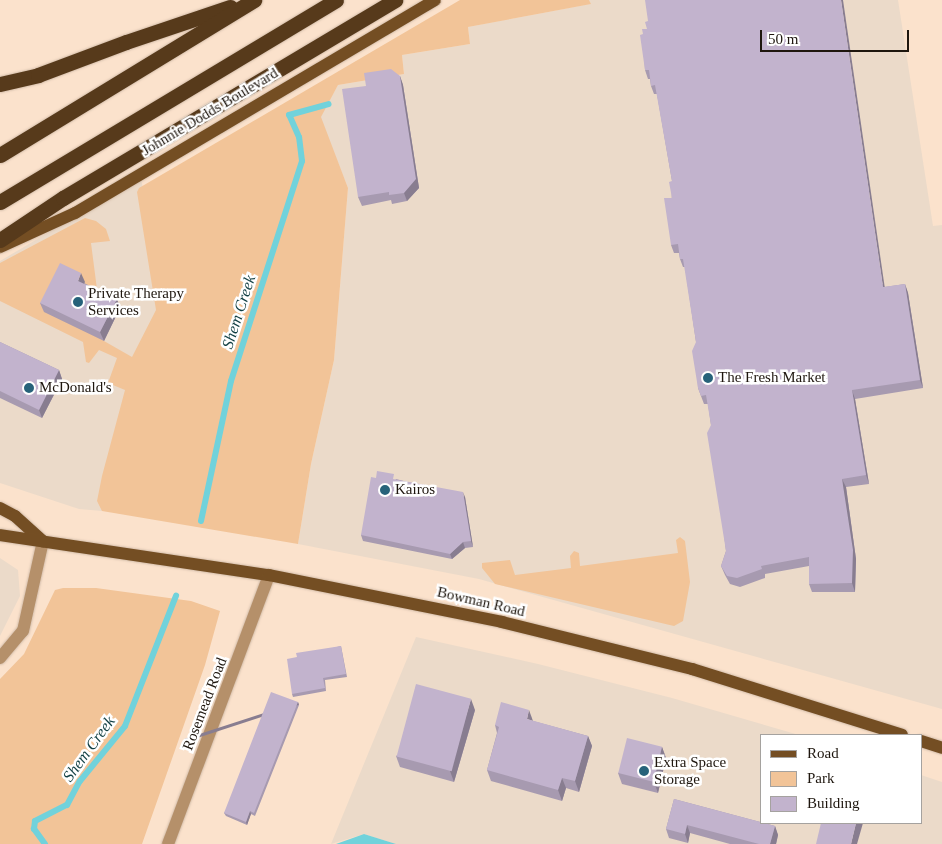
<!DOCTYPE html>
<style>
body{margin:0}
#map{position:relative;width:942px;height:844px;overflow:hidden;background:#fbe2cc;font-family:Georgia,serif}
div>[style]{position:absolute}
.commercial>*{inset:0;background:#ebdac9}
.green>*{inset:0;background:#f2c498}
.water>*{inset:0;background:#71d2db}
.stream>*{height:6px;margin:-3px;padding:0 3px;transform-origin:3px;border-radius:3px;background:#71d2db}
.roads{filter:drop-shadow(0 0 1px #d3bdaa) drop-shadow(0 0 1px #d3bdaa)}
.minor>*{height:12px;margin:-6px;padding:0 6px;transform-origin:6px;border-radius:6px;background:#b5906a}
.major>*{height:12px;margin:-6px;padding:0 6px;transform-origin:6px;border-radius:6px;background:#744e23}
.highway>*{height:15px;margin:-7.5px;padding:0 7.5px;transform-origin:7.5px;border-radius:7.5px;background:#573a1b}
.wall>*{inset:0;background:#a79ab0}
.shaded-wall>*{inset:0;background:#887d90;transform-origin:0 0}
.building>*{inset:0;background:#c2b3cd;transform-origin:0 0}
.dots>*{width:14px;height:14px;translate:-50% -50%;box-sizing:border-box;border:2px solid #fff;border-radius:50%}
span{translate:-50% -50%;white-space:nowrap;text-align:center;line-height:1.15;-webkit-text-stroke:5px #fff;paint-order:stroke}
.street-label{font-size:15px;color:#1e160e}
.poi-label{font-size:15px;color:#1e160e}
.left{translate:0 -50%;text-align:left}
.water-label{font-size:16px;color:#113f43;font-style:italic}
.legend{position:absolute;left:760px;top:734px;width:162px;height:90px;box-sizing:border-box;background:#fff;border:1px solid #a5a29f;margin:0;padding:6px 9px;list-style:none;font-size:15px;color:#1e160e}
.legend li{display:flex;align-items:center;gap:10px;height:25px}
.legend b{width:25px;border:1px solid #a5a29f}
.scale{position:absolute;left:760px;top:30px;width:149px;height:22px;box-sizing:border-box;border:2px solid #1e160e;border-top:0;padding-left:6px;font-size:15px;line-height:18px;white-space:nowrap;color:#1e160e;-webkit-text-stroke:4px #fff;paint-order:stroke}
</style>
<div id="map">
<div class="commercial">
<div style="clip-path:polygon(589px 0,898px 0,933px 226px,942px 225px,942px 709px,479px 579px,298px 544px,311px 464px,334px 360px,348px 188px,320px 117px,338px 85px,404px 74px,402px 55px,470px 44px,468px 27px,590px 4px)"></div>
<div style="clip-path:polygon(141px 178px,165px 309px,140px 368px,102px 511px,79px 509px,0 483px,0 261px)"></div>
<div style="clip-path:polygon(0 558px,18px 570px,20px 596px,0 636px)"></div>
<div style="clip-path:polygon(416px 637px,538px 664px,672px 698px,799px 735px,761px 735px,761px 823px,921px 823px,921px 775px,942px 782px,942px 844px,396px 844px,364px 834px,331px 844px)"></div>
</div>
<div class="green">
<div style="clip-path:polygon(460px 0,589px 0,591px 4px,468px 27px,470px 44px,402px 55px,404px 74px,338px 85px,321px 117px,348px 188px,334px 360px,311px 464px,298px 544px,102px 511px,97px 501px,102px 476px,125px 390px,108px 383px,117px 358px,99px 350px,89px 363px,86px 362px,83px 342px,0 301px,0 263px,85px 218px,96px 221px,106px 229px,110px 241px,91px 243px,98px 297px,81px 289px,85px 282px,63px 272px,104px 341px,132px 357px,156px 310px,137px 192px,139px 188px)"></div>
<div style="clip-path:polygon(680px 537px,685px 541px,690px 582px,683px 621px,674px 626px,495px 584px,482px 568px,482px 563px,510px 560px,515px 575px,571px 568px,570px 556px,574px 551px,579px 553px,580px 566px,678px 553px,676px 540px)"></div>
<div style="clip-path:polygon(63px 588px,96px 588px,191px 601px,220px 611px,205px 665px,142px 844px,0 844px,0 679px,24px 654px,55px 590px)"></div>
</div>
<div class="water">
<div style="clip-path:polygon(364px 834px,396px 844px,336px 844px)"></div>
</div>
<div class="stream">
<div style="left:201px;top:521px;width:143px;rotate:-77.9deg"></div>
<div style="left:231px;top:381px;width:231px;rotate:-72.1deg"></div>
<div style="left:302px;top:161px;width:24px;rotate:-97deg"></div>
<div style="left:299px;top:137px;width:24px;rotate:-114deg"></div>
<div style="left:289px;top:115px;width:41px;rotate:-15.4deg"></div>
<div style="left:45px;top:844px;width:19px;rotate:-126deg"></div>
<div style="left:34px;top:829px;width:8px;rotate:-83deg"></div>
<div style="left:35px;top:821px;width:36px;rotate:-27deg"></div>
<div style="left:67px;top:805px;width:27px;rotate:-62deg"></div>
<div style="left:80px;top:781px;width:71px;rotate:-50.7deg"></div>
<div style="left:125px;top:726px;width:140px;rotate:-68.6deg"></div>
</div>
<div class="roads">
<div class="minor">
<div style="left:0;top:658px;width:35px;rotate:-50deg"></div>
<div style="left:23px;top:631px;width:92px;rotate:-77.5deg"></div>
<div style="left:168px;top:844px;width:287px;rotate:-69.4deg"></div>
</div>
<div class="major">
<div style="left:0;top:247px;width:82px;rotate:-24.4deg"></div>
<div style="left:75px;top:213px;width:418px;rotate:-30.6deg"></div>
<div style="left:0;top:508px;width:17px;rotate:28deg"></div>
<div style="left:15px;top:516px;width:38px;rotate:42deg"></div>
<div style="left:0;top:535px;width:272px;rotate:8.5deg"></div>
<div style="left:269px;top:575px;width:238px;rotate:11.4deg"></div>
<div style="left:502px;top:622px;width:196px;rotate:13.9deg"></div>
<div style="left:692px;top:669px;width:220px;rotate:17.4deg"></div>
<div style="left:921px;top:741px;width:22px;rotate:18deg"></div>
</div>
<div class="highway">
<div style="left:0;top:84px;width:39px;rotate:-13deg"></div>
<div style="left:38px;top:75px;width:94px;rotate:-20.6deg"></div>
<div style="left:126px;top:42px;width:110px;rotate:-18.6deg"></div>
<div style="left:0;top:155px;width:298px;rotate:-31.4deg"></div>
<div style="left:0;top:202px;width:392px;rotate:-31deg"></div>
<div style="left:0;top:240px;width:76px;rotate:-33.7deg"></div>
<div style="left:63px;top:198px;width:387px;rotate:-30.8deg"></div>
</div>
</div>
<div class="wall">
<div style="clip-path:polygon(647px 29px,885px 287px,905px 284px,908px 293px,923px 388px,855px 399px,869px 484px,846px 487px,856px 559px,855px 592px,812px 592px,809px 584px,809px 566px,765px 574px,765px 578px,740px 587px,730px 584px,725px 575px,721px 566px,726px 551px,711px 425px,708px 404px,704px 404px,698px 388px,696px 342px,685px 267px,683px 267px,680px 259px,679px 253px,674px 253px,671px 245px,672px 181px,657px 94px,654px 94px,651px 86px,650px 79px,648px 79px,645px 70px,643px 34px)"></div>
<div style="clip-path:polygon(400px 76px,403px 85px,419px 188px,407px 201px,392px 204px,391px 200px,362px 206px,358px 197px,366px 86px)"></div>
<div style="clip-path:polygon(85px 282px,84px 283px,117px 299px,120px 308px,104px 341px,44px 312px,40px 303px)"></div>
<div style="clip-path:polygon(0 342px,59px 370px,62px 379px,42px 418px,0 398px)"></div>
<div style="clip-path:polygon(396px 479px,465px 497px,473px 547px,465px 548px,452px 559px,363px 541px,361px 535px)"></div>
<div style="clip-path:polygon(341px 646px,347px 677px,325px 680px,326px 691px,293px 697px,292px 694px,297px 657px)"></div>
<div style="clip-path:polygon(298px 702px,299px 705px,255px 816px,251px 814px,247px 825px,226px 816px,224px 813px)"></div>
<div style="clip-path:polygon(475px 710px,454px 782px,400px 767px,396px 756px)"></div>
<div style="clip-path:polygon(533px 721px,588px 736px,592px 746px,579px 792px,566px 788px,562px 801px,491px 781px,487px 770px,497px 733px,495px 725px)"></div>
<div style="clip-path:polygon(662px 747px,666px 758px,658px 793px,622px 784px,618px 773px)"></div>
<div style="clip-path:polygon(674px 799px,775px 826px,778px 835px,776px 844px,730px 844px,690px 833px,688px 843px,669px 838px,666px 829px)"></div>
</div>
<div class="shaded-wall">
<div style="clip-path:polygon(841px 0,843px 0,886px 296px,883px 287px)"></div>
<div style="clip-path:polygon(400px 76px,403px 85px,419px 188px,407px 201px,404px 193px)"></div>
<div style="clip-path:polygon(81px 273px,85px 282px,81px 289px,78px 281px)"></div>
<div style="clip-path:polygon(905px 284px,908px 293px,923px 388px,920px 380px)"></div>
<div style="clip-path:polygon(117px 299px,120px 308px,104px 341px,100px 332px)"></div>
<div style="clip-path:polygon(59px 370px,62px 379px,42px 418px,39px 410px)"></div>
<div style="clip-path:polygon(852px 390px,855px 399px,869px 484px,866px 475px)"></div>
<div style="clip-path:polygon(842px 479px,846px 487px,856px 559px,855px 592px,852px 583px)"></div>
<div style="clip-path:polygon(463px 492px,465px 497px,473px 547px,471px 541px)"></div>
<div style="clip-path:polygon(463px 542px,465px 548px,452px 559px,450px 554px)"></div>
<div style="clip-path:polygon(471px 699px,475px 710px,454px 782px,450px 771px)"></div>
<div style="left:298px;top:702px;width:3px;height:119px;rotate:72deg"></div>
<div style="clip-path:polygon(529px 710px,533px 721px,527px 719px)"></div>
<div style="clip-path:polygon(588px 736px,592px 746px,579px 792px,575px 781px)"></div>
<div style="clip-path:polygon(662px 747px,666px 758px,658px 793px,654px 782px)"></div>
<div style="clip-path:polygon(562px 778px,566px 788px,562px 801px,558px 790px)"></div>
<div style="clip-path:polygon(250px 811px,251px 814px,247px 825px,246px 822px)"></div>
<div style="clip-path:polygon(856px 823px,863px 823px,857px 844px,851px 844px)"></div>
<div style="clip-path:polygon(687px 825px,690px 833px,688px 843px,685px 834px)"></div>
<div style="clip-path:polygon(775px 826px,778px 835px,776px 844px,770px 844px)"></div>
</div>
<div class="building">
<div style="clip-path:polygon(645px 0,841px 0,883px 287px,905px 284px,920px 380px,852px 390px,866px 475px,842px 479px,853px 550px,852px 583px,809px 584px,809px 557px,761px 566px,762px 569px,737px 578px,727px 576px,721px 566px,726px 551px,707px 433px,711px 425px,706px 395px,701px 396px,698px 388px,692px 351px,696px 342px,683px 259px,680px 259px,678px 244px,671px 245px,664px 198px,672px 198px,669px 182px,672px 181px,655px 85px,651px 86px,649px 70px,645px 70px,640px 35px,643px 34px,642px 29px,647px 29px,645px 22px,648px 21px)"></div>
<div style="clip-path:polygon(391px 69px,400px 76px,416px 179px,404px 193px,389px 195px,389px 192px,358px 197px,342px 89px,366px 86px,364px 73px)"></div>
<div style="clip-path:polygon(60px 263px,81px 273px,78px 281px,117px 299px,100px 332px,40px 303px)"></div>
<div style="clip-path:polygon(0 342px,59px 370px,39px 410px,0 391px)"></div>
<div style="clip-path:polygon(377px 471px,394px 474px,393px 479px,463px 492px,471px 541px,463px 542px,450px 554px,361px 535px,371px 477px,376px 478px)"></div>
<div style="clip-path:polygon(341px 646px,346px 674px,323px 678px,325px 688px,292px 694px,287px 659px,297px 657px,296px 653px)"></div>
<div style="left:416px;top:684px;width:57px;height:75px;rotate:15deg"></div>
<div style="clip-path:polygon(271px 692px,298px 702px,254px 813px,250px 811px,246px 822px,224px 813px)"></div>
<div style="clip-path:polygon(501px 702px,529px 710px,527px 719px,588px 736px,575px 781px,562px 778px,558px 790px,487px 770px,499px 727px,495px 725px)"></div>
<div style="left:627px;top:738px;width:36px;height:36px;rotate:14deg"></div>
<div style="clip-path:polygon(674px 799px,775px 826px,770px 844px,759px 844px,687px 825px,685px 834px,666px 829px)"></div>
<div style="clip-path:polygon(821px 823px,856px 823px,851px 844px,816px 844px)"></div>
</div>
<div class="dots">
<div style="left:78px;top:302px;background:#27627a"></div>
<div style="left:708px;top:378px;background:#27627a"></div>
<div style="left:29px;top:388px;background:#27627a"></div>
<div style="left:385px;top:490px;background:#27627a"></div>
<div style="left:644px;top:771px;background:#27627a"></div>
</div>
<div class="street-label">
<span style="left:210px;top:112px;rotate:-31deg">Johnnie Dodds Boulevard</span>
<span style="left:481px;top:602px;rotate:13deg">Bowman Road</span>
<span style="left:205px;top:704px;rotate:-69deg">Rosemead Road</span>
</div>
<div class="poi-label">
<span class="left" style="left:88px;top:302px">Private Therapy<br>Services</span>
<span class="left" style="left:718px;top:378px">The Fresh Market</span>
<span class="left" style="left:39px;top:388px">McDonald's</span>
<span class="left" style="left:395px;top:490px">Kairos</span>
<span class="left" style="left:654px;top:771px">Extra Space<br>Storage</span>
</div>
<div class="water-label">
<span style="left:239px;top:312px;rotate:-72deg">Shem Creek</span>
<span style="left:89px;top:749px;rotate:-54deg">Shem Creek</span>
</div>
<ul class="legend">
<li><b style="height:6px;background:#744e23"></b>Road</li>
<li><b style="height:14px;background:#f2c498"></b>Park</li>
<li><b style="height:14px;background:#c2b3cd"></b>Building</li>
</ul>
<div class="scale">50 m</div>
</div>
